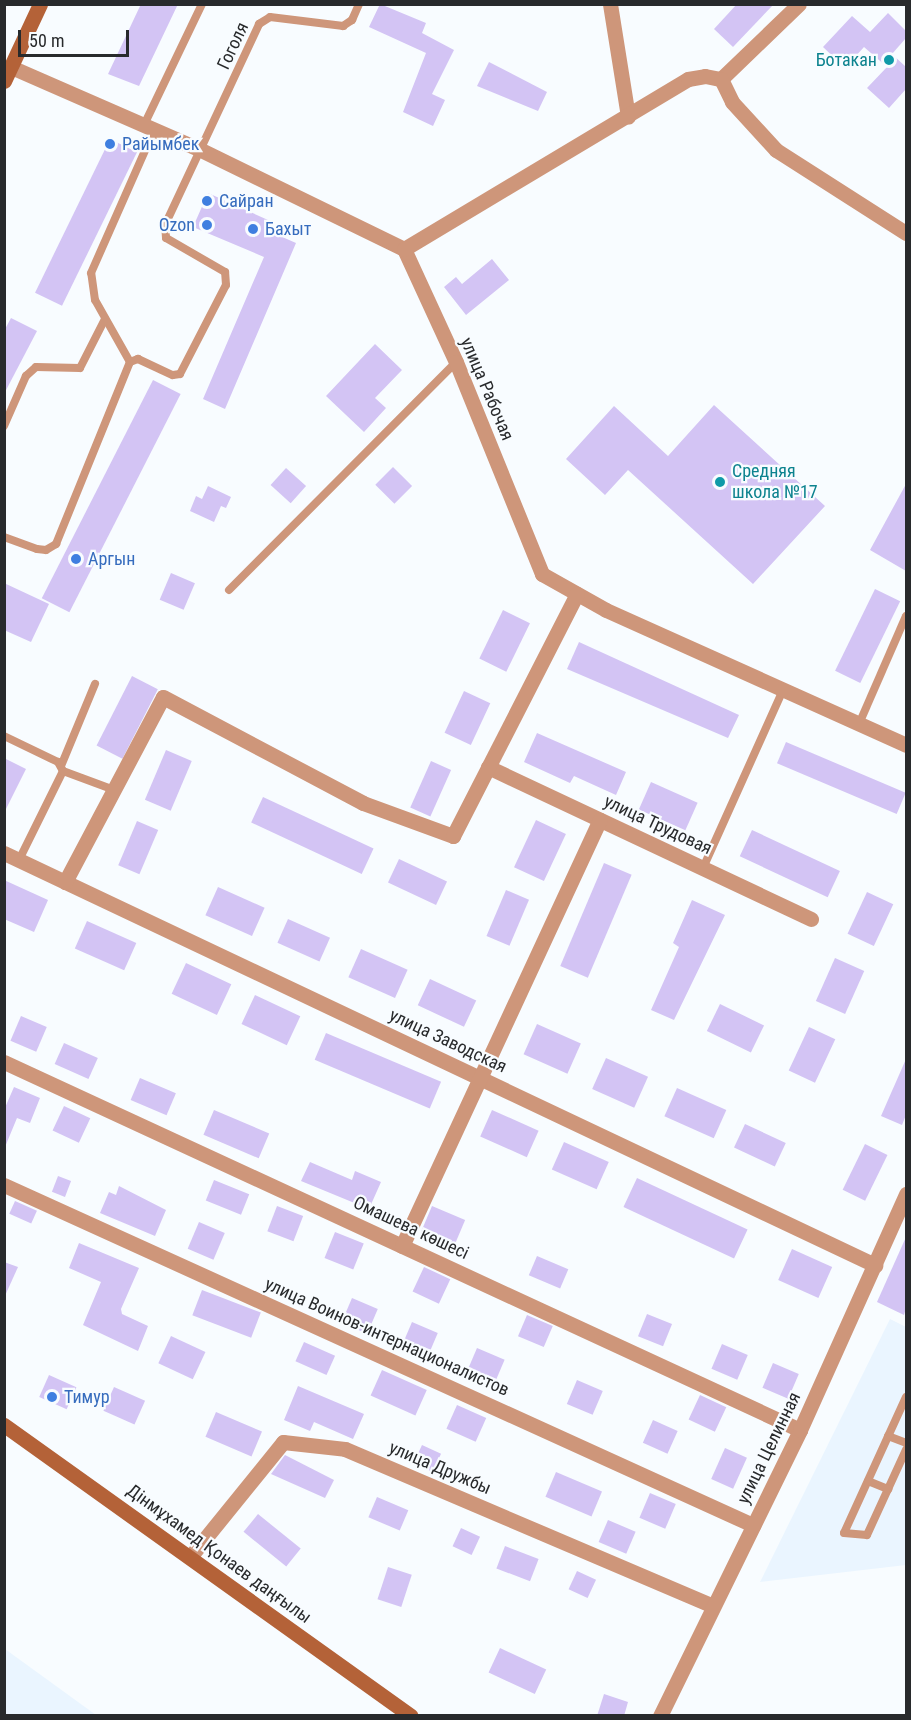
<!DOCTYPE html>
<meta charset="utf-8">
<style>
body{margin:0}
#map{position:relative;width:911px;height:1720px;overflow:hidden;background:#f8fcff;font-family:"Roboto Condensed",sans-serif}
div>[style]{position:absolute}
.built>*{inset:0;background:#eaf5ff}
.building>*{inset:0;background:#d3c4f4;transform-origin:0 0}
.lane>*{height:8px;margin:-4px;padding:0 4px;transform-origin:4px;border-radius:4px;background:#ce967a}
.street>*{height:15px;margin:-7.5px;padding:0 7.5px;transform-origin:7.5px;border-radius:7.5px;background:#ce967a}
.secondary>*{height:15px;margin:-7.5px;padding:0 7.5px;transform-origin:7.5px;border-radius:7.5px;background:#b46238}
.dots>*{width:16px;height:16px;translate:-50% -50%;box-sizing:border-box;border:3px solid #f8fcff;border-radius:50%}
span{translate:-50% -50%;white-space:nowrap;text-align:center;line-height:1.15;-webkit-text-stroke:4.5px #f8fcff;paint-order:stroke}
.street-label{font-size:18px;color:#282a2c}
.culture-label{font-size:18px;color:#0d838f}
.right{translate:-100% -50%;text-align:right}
.left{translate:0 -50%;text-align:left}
.shop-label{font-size:18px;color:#366cbe}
.frame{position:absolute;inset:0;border:6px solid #282a2c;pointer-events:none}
.scale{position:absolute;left:18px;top:30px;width:111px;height:27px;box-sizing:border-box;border:3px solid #282a2c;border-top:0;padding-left:8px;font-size:18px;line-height:21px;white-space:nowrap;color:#282a2c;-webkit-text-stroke:4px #f8fcff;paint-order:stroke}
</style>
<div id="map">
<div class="built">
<div style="clip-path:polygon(890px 1319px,906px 1327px,906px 1565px,760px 1582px)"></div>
<div style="clip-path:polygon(5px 1649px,96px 1715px,5px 1715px)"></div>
</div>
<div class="building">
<div style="clip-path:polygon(141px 4px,178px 4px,139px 86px,108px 74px)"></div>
<div style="clip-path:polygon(380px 4px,426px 23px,422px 33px,454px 50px,432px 94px,445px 100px,433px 126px,403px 112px,426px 53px,369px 27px)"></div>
<div style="clip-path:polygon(737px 4px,774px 4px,733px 47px,714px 29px)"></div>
<div style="clip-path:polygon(888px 13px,906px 31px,906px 38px,892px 54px,906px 67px,906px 89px,889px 108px,867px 88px,887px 67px,864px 47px,845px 68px,823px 47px,852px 16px,870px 32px)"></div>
<div style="clip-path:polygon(489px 62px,547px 92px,538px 111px,477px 86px)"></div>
<div style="left:110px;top:139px;width:30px;height:171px;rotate:26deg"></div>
<div style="clip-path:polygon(208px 193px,268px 220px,264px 229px,296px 243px,225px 409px,203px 399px,264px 257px,193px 227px)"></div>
<div style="clip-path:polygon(492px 259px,509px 280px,466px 315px,444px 287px,456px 277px,462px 284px)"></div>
<div style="clip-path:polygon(11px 318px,37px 331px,4px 394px,4px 331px)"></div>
<div style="clip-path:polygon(375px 344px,402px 370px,375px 398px,386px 408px,364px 432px,326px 396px)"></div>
<div style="left:153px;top:380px;width:31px;height:245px;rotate:27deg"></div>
<div style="clip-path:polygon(714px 405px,825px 506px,753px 584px,628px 470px,605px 495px,566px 459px,614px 406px,668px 456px)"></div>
<div style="left:393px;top:467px;width:27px;height:25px;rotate:45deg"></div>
<div style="left:286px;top:468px;width:27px;height:23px;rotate:42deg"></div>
<div style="clip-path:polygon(906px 484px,906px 571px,870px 550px)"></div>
<div style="clip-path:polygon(208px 486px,231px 497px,226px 508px,221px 506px,214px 522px,190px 511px,196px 496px,202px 499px)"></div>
<div style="left:171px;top:573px;width:26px;height:29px;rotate:23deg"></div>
<div style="clip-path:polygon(4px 583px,49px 604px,31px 642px,4px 630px)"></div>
<div style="left:875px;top:589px;width:28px;height:91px;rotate:26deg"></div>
<div style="left:503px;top:610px;width:30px;height:54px;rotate:26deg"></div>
<div style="clip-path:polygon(579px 642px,739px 715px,728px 738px,567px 669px)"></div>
<div style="left:132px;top:676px;width:29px;height:78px;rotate:27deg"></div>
<div style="left:464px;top:691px;width:29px;height:46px;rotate:25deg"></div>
<div style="clip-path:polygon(537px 733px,626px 772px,616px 795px,574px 776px,570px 783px,524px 762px)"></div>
<div style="left:786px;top:742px;width:130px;height:23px;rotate:23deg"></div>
<div style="left:166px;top:750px;width:28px;height:54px;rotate:23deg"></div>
<div style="clip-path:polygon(4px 758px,26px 769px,4px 813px)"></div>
<div style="left:431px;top:761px;width:22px;height:51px;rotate:24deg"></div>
<div style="left:651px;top:782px;width:51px;height:30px;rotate:24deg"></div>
<div style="left:263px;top:797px;width:122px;height:28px;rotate:25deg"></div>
<div style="left:536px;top:820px;width:33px;height:52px;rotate:25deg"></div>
<div style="left:137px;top:821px;width:23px;height:48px;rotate:23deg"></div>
<div style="left:752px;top:830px;width:97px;height:29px;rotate:25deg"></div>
<div style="left:399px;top:859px;width:53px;height:26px;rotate:25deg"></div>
<div style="left:604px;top:863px;width:30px;height:112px;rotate:23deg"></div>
<div style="clip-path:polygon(4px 880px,48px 900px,34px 932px,4px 919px)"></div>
<div style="left:218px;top:887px;width:51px;height:31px;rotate:24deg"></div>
<div style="left:506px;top:890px;width:25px;height:50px;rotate:23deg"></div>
<div style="left:867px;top:892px;width:29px;height:46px;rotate:25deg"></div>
<div style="clip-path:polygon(692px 900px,725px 915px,674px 1020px,651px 1010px,679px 947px,673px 943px)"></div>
<div style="left:288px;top:919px;width:46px;height:26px;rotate:24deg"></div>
<div style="left:87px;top:921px;width:54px;height:30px;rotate:24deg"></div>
<div style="left:361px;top:949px;width:51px;height:31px;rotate:24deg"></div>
<div style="left:835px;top:958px;width:32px;height:47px;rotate:24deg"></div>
<div style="left:186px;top:963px;width:50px;height:34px;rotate:25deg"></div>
<div style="left:430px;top:979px;width:51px;height:29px;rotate:25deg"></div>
<div style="left:255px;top:995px;width:50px;height:32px;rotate:25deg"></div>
<div style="left:720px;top:1004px;width:49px;height:30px;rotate:26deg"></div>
<div style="left:21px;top:1016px;width:28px;height:27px;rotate:23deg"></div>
<div style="left:537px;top:1024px;width:48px;height:33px;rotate:24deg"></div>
<div style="left:809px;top:1027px;width:29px;height:48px;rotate:25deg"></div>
<div style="left:326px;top:1033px;width:125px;height:29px;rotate:23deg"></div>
<div style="left:64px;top:1043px;width:37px;height:23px;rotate:24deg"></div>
<div style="left:606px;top:1058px;width:46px;height:34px;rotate:24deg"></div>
<div style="clip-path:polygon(906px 1059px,906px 1115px,902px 1125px,881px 1116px)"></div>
<div style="left:140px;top:1078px;width:39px;height:24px;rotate:23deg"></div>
<div style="clip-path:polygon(14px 1087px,40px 1098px,30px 1123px,17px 1118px,5px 1147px,4px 1110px)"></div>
<div style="left:677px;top:1088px;width:54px;height:31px;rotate:24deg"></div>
<div style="left:64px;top:1106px;width:29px;height:27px;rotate:25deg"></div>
<div style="left:214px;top:1110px;width:60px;height:27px;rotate:23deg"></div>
<div style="left:492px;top:1110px;width:51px;height:29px;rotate:24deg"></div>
<div style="left:745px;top:1124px;width:45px;height:26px;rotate:25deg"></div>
<div style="left:564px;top:1142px;width:49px;height:30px;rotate:24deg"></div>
<div style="left:865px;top:1144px;width:25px;height:51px;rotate:26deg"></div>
<div style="clip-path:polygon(310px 1162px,352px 1180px,355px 1171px,381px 1182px,369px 1209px,301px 1181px)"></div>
<div style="left:58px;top:1176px;width:14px;height:17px;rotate:21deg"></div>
<div style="left:637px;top:1178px;width:122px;height:32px;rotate:25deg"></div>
<div style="left:214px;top:1180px;width:38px;height:22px;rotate:22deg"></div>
<div style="clip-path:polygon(119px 1186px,166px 1210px,155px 1236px,100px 1213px,109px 1192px,116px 1195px)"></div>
<div style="left:15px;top:1201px;width:24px;height:14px;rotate:24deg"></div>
<div style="left:277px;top:1206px;width:28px;height:27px;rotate:21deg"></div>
<div style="left:432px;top:1206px;width:36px;height:29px;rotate:23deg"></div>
<div style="left:199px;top:1222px;width:28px;height:29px;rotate:23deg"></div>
<div style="left:335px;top:1232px;width:31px;height:28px;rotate:22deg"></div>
<div style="clip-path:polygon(906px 1237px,906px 1308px,904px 1315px,877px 1302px)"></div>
<div style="clip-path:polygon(79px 1243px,139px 1268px,121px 1309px,122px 1314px,148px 1326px,138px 1351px,83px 1325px,101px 1282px,69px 1268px)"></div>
<div style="left:792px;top:1249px;width:44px;height:34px;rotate:24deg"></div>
<div style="left:537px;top:1256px;width:34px;height:21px;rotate:23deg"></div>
<div style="clip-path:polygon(4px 1262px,18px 1267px,4px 1298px)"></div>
<div style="left:424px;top:1267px;width:29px;height:27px;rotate:25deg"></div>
<div style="left:202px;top:1290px;width:63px;height:27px;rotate:21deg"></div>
<div style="left:352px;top:1298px;width:28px;height:27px;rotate:23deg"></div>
<div style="left:647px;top:1314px;width:27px;height:24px;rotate:22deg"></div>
<div style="left:527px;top:1315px;width:28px;height:23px;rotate:23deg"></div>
<div style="left:412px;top:1322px;width:28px;height:27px;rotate:23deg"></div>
<div style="left:171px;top:1336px;width:38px;height:30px;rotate:25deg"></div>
<div style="left:304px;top:1342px;width:34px;height:21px;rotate:24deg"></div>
<div style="left:722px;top:1344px;width:28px;height:27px;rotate:23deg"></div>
<div style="left:477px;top:1348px;width:30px;height:27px;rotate:23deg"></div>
<div style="left:773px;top:1363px;width:28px;height:27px;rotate:23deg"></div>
<div style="left:382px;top:1370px;width:49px;height:28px;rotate:24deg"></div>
<div style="left:49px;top:1375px;width:30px;height:24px;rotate:24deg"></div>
<div style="left:577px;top:1380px;width:28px;height:26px;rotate:23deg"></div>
<div style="clip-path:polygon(298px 1386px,364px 1414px,353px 1439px,314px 1422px,310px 1431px,284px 1420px)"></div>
<div style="left:114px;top:1387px;width:34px;height:26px;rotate:24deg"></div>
<div style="left:700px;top:1395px;width:29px;height:27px;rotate:25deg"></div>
<div style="left:457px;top:1405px;width:32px;height:26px;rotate:24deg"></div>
<div style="left:216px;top:1412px;width:50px;height:27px;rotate:23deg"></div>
<div style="left:653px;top:1420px;width:27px;height:25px;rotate:24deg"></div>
<div style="left:422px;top:1445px;width:21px;height:20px;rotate:25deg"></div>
<div style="left:725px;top:1448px;width:24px;height:34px;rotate:24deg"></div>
<div style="clip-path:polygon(285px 1455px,334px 1480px,325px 1498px,271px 1474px)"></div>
<div style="left:556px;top:1472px;width:50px;height:27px;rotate:23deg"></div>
<div style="left:650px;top:1493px;width:28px;height:27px;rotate:23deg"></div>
<div style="left:377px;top:1497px;width:34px;height:22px;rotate:23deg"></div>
<div style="left:258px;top:1514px;width:55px;height:23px;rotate:39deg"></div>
<div style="left:608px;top:1520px;width:30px;height:24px;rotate:23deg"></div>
<div style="left:461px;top:1528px;width:21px;height:20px;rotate:25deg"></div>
<div style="left:505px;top:1546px;width:36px;height:24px;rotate:21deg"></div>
<div style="left:388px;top:1567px;width:25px;height:34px;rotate:18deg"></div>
<div style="left:577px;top:1571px;width:21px;height:20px;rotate:25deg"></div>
<div style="left:500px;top:1648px;width:51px;height:27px;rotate:25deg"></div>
<div style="clip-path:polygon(604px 1694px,628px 1702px,624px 1716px,597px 1716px)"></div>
</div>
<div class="lane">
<div style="left:144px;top:125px;width:134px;rotate:-64.4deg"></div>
<div style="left:130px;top:362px;width:71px;rotate:-119.4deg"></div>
<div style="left:95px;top:300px;width:27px;rotate:-98deg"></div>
<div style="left:91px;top:273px;width:156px;rotate:-66.2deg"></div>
<div style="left:4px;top:426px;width:55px;rotate:-66.3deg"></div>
<div style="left:26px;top:376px;width:13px;rotate:-42deg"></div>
<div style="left:36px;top:367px;width:44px;rotate:1.3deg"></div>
<div style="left:80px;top:368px;width:55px;rotate:-63deg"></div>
<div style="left:4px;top:537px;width:35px;rotate:20deg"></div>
<div style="left:37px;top:549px;width:9px;rotate:6deg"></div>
<div style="left:46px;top:550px;width:12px;rotate:-31deg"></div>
<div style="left:56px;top:544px;width:196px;rotate:-67.9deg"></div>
<div style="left:130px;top:362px;width:9px;rotate:-21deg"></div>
<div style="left:138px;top:359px;width:38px;rotate:25deg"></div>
<div style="left:173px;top:375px;width:7px;rotate:-8deg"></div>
<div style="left:180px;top:374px;width:100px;rotate:-62.7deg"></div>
<div style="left:226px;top:285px;width:13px;rotate:-94deg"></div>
<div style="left:225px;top:272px;width:68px;rotate:-150deg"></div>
<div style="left:166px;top:238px;width:13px;rotate:-94deg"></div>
<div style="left:165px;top:225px;width:222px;rotate:-64.9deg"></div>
<div style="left:259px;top:24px;width:13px;rotate:-32deg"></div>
<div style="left:270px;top:17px;width:74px;rotate:7deg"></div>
<div style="left:343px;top:26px;width:11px;rotate:-34deg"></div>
<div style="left:352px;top:20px;width:17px;rotate:-66deg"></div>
<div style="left:229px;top:590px;width:322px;rotate:-45.1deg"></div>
<div style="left:859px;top:724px;width:118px;rotate:-66.5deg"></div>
<div style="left:4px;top:736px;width:60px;rotate:25.7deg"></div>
<div style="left:58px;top:762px;width:10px;rotate:61deg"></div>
<div style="left:63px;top:771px;width:99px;rotate:116.3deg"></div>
<div style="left:61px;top:766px;width:89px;rotate:-67.5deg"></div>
<div style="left:63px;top:771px;width:54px;rotate:20.4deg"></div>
<div style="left:703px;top:868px;width:195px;rotate:-65.8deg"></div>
<div style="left:906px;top:1397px;width:149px;rotate:114.5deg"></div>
<div style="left:844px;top:1533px;width:23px;rotate:5deg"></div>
<div style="left:867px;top:1535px;width:94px;rotate:-65.4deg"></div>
<div style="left:888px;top:1436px;width:19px;rotate:21deg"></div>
<div style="left:868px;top:1481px;width:22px;rotate:22deg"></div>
</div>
<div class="street">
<div style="left:610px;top:4px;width:114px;rotate:80.9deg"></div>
<div style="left:11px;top:67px;width:207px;rotate:23.6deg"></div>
<div style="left:201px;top:150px;width:226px;rotate:26deg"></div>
<div style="left:404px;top:249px;width:124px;rotate:65.3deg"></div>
<div style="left:456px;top:362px;width:229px;rotate:67.9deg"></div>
<div style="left:542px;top:574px;width:73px;rotate:29.4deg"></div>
<div style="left:606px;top:610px;width:329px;rotate:24.2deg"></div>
<div style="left:721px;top:79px;width:108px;rotate:-43.9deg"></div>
<div style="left:404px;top:249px;width:331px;rotate:-30.9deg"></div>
<div style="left:688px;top:79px;width:17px;rotate:-10deg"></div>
<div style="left:705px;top:76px;width:16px;rotate:11deg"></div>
<div style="left:721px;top:79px;width:25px;rotate:64deg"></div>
<div style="left:732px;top:102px;width:65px;rotate:47.5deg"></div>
<div style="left:776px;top:150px;width:154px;rotate:32.6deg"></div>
<div style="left:488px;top:767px;width:357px;rotate:25.2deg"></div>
<div style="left:4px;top:853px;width:964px;rotate:25.32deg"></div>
<div style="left:65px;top:882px;width:209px;rotate:-62.1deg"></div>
<div style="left:163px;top:697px;width:226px;rotate:27.9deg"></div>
<div style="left:363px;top:803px;width:96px;rotate:20.1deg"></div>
<div style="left:453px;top:836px;width:272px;rotate:-62.9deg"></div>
<div style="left:4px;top:1062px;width:877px;rotate:24.81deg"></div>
<div style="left:4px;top:1185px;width:823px;rotate:24.42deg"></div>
<div style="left:402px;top:1246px;width:470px;rotate:-65.1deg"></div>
<div style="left:190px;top:1557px;width:148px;rotate:-51deg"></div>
<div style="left:283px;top:1442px;width:62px;rotate:6.4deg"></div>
<div style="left:345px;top:1449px;width:400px;rotate:23.1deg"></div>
<div style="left:660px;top:1716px;width:318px;rotate:-63.9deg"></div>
<div style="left:800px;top:1430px;width:259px;rotate:-65.8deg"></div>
</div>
<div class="secondary">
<div style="left:4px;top:81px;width:85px;rotate:-64.9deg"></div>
<div style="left:4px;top:1425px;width:500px;rotate:35.56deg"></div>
</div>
<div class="dots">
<div style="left:889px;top:60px;background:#0f9aa8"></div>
<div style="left:110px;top:144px;background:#3f7fe0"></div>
<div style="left:207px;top:201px;background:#3f7fe0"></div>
<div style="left:207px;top:225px;background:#3f7fe0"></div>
<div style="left:253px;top:229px;background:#3f7fe0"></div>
<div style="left:720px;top:482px;background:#0f9aa8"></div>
<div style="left:76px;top:559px;background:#3f7fe0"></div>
<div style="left:52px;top:1397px;background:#3f7fe0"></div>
</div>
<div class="street-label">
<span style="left:233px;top:46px;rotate:-65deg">Гоголя</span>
<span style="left:487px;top:389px;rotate:67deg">улица Рабочая</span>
<span style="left:658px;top:825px;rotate:25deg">улица Трудовая</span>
<span style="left:448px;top:1041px;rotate:25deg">улица Заводская</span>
<span style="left:411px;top:1228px;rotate:25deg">Омашева көшесі</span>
<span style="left:387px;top:1337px;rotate:24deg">улица Воинов-интернационалистов</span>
<span style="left:769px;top:1448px;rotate:-64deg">улица Целинная</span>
<span style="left:440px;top:1468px;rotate:23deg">улица Дружбы</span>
<span style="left:219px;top:1554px;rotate:36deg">Дінмұхамед Қонаев даңғылы</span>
</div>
<div class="culture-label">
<span class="right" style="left:877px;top:60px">Ботакан</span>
<span class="left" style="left:732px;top:482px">Средняя<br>школа №17</span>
</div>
<div class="shop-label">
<span class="left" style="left:122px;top:144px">Райымбек</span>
<span class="left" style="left:219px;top:201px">Сайран</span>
<span class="right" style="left:195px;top:225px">Ozon</span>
<span class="left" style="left:265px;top:229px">Бахыт</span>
<span class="left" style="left:88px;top:559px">Аргын</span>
<span class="left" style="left:64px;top:1397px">Тимур</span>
</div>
<div class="frame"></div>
<div class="scale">50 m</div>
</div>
